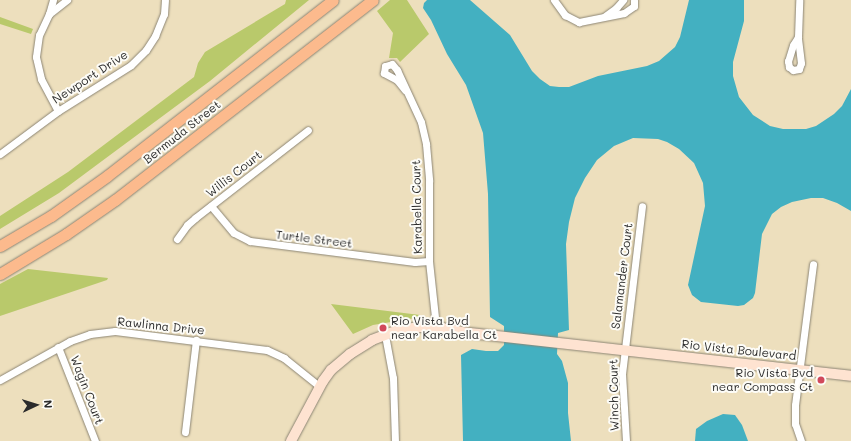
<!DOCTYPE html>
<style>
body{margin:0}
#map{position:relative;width:851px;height:441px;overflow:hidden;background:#eddfbd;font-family:Mali,sans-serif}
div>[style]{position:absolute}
.green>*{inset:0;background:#b9c96b}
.water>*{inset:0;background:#43b0c1}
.roads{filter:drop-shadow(0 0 1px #8c8574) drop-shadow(0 0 1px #8c8574)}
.street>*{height:7px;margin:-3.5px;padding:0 3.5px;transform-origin:3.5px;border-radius:3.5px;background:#fff}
.secondary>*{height:10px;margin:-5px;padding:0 5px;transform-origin:5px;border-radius:5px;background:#fee3d1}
.primary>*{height:11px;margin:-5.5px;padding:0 5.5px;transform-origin:5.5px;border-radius:5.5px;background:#fcba8d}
.dots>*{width:11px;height:11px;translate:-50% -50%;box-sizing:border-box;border:2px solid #fdfcf7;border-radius:50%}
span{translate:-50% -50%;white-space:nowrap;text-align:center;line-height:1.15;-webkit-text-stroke:4px #fdfcf7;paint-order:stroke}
.street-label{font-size:12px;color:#2b2b2b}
.poi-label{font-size:12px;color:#2b2b2b}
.left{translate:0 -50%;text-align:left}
.right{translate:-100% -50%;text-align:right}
.north{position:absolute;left:16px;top:385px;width:40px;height:40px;-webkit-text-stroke:3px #fdfcf7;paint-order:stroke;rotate:86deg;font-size:11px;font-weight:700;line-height:16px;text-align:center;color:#2b2b2b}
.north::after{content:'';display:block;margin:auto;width:14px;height:18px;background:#2b2b2b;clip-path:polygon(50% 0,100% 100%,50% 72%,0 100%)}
</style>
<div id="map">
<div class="green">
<div style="clip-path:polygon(286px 0,309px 0,210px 81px,102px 161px,59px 193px,0 229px,0 216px,68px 172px,194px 77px,198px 63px,205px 52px,285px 4px)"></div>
<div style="clip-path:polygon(390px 0,407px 0,429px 34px,400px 62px,397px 58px,389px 58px,393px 33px,377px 11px)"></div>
<div style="clip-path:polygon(0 17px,33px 29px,31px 34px,0 24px)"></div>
<div style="clip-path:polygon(28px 269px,108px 278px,107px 280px,0 316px,0 284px)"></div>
<div style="clip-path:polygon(331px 304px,420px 315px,415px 318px,373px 325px,353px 334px)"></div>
</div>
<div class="water">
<div style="clip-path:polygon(427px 0,470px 0,510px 35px,532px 71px,540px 79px,550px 86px,559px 87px,569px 87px,598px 76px,647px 66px,659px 61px,675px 47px,680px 37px,689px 0,744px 0,744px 21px,733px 62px,733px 76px,739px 97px,753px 115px,770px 126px,783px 129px,806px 129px,816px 126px,834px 114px,842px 106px,851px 89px,851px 211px,837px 203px,823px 198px,811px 198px,792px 202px,781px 207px,772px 214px,762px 234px,755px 293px,753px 298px,744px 305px,738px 306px,701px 302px,692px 295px,688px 285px,705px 206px,703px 183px,694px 163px,679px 149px,667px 142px,658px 139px,633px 138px,614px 146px,597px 160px,585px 178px,575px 198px,569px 222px,566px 244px,569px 330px,558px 333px,557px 354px,562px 361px,568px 383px,568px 413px,571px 441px,463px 441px,461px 355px,472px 349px,486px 351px,498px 351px,504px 345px,504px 326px,490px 317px,488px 194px,483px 133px,466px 85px,447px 54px,431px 20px,423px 8px,424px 3px)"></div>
<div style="clip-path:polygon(723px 414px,735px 415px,742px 425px,748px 441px,695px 441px,696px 429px,707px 421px)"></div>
</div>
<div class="roads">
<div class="street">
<div style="left:53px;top:0;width:15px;rotate:106deg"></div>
<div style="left:49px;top:14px;width:23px;rotate:115deg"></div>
<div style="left:39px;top:35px;width:22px;rotate:98deg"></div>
<div style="left:36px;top:57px;width:23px;rotate:77deg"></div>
<div style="left:41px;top:79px;width:36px;rotate:62deg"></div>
<div style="left:554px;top:0;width:19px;rotate:54deg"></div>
<div style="left:565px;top:15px;width:16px;rotate:27deg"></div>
<div style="left:579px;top:22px;width:46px;rotate:-11.3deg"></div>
<div style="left:624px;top:13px;width:12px;rotate:-35deg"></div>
<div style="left:634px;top:6px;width:6px;rotate:-90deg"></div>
<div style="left:49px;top:14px;width:23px;rotate:-38deg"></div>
<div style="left:605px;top:16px;width:14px;rotate:-36deg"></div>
<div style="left:616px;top:8px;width:11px;rotate:-49deg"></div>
<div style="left:798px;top:37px;width:9px;rotate:122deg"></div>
<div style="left:793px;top:45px;width:17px;rotate:107deg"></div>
<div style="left:788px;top:61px;width:6px;rotate:81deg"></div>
<div style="left:789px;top:67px;width:5px;rotate:37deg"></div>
<div style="left:793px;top:70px;width:6px;rotate:-9deg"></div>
<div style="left:799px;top:69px;width:6px;rotate:-72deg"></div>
<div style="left:801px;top:63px;width:26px;rotate:-97deg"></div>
<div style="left:798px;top:37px;width:37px;rotate:-88deg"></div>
<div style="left:405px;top:90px;width:13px;rotate:-129deg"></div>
<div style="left:397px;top:80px;width:15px;rotate:-152deg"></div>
<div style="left:384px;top:73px;width:7px;rotate:-82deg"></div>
<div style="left:385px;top:66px;width:7px;rotate:-16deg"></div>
<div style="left:392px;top:64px;width:8px;rotate:50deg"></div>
<div style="left:397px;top:70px;width:57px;rotate:65.2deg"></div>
<div style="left:421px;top:122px;width:23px;rotate:77deg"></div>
<div style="left:426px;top:144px;width:37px;rotate:85deg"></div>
<div style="left:429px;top:181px;width:80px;rotate:90deg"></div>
<div style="left:429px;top:261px;width:66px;rotate:83.9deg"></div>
<div style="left:0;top:154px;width:72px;rotate:-36.6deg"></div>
<div style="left:58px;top:111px;width:86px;rotate:-32.2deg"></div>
<div style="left:131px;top:65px;width:21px;rotate:-45deg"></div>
<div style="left:146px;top:50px;width:17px;rotate:-57deg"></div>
<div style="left:155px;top:36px;width:24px;rotate:-68deg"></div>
<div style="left:164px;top:14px;width:14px;rotate:-86deg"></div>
<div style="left:211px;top:206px;width:35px;rotate:50deg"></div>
<div style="left:234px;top:233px;width:18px;rotate:27deg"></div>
<div style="left:250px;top:241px;width:166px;rotate:7.3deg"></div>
<div style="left:415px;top:262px;width:14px;rotate:-4deg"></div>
<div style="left:177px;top:239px;width:17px;rotate:-54deg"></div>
<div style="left:187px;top:225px;width:11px;rotate:-41deg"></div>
<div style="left:195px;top:218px;width:143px;rotate:-37.9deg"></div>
<div style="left:385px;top:335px;width:44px;rotate:79.5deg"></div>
<div style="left:393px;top:378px;width:63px;rotate:88.2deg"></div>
<div style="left:58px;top:347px;width:101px;rotate:68.5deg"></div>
<div style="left:0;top:380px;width:80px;rotate:-29.1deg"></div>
<div style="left:70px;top:341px;width:21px;rotate:-19deg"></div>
<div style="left:90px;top:334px;width:25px;rotate:-7deg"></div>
<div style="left:115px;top:331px;width:153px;rotate:7.1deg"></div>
<div style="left:267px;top:350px;width:19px;rotate:25deg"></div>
<div style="left:284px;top:358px;width:45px;rotate:38.7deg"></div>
<div style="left:185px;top:432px;width:93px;rotate:-83.2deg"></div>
<div style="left:626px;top:441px;width:67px;rotate:-93.4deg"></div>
<div style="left:622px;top:374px;width:169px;rotate:-83.2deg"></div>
<div style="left:801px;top:441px;width:18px;rotate:-109deg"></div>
<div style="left:795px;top:424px;width:19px;rotate:-90deg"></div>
<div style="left:795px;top:405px;width:142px;rotate:-82.7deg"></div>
</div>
<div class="secondary">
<div style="left:436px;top:327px;width:25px;rotate:11deg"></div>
<div style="left:461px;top:332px;width:392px;rotate:6.4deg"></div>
<div style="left:291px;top:441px;width:68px;rotate:-61.9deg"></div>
<div style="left:323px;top:381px;width:14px;rotate:-54deg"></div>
<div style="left:331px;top:370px;width:25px;rotate:-40deg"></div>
<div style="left:350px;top:354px;width:26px;rotate:-32deg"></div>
<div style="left:372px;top:340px;width:26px;rotate:-21deg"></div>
<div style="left:396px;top:331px;width:23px;rotate:-10deg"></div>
<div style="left:419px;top:327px;width:22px"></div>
</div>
<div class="primary">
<div style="left:0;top:246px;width:59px;rotate:-30.5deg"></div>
<div style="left:51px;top:216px;width:69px;rotate:-35.5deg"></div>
<div style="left:107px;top:176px;width:286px;rotate:-37.9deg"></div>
<div style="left:0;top:274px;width:77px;rotate:-31.2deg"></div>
<div style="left:66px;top:234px;width:60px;rotate:-34.8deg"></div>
<div style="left:115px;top:200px;width:326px;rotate:-37.8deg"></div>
</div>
</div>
<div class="dots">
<div style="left:383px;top:328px;background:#d1495b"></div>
<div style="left:821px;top:380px;background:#d1495b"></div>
</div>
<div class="street-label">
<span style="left:90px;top:77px;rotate:-33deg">Newport Drive</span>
<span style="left:182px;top:132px;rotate:-38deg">Bermuda Street</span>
<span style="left:234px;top:174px;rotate:-38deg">Willis Court</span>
<span style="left:417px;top:207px;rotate:-91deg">Karabella Court</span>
<span style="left:314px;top:239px;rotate:7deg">Turtle Street</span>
<span style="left:622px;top:276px;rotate:-83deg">Salamander Court</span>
<span style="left:161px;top:326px;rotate:6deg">Rawlinna Drive</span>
<span style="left:739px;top:350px;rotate:6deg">Rio Vista Boulevard</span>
<span style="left:87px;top:390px;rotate:69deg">Wagin Court</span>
<span style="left:614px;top:395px;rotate:-91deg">Winch Court</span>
</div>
<div class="poi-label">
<span class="left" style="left:391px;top:328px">Rio Vista Bvd<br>near Karabella Ct</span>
<span class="right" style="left:813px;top:380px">Rio Vista Bvd<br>near Compass Ct</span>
</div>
<div class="north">N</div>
</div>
